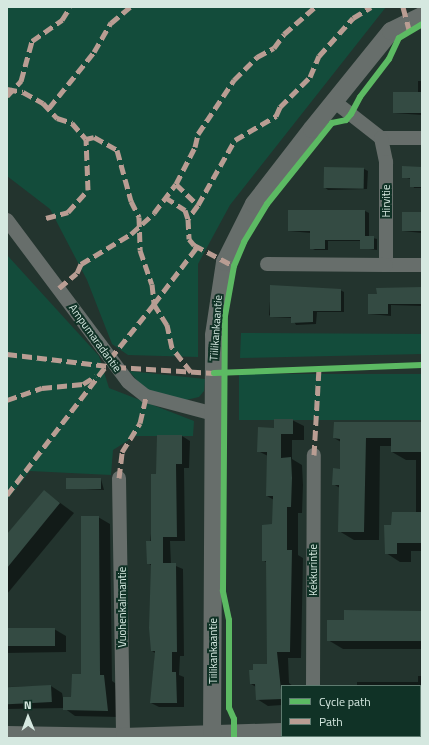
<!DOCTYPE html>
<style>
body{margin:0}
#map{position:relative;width:429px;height:745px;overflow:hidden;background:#23342e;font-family:"Titillium Web",sans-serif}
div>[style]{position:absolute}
.green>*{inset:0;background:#134c3b;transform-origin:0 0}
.shadow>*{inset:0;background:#0007}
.building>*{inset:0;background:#344b43;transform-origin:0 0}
.minor>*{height:14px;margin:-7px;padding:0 7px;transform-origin:7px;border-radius:7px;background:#676e6b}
.tertiary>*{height:18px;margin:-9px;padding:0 9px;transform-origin:9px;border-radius:9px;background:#676e6b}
.quiet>*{height:5px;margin-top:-2.5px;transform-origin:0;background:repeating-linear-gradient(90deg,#b99d93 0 10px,transparent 0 15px)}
.cycleway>*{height:6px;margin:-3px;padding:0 3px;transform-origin:3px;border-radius:3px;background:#5cba63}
span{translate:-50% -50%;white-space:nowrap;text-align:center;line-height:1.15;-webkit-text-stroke:4px #103226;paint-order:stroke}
.street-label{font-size:11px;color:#d5e8e0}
.frame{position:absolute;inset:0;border:8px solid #d5e8e0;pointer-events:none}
.legend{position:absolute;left:281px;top:685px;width:140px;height:52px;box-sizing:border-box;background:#103226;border:1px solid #5f7b70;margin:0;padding:5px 7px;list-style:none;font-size:12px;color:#d5e8e0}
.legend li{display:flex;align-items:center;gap:8px;height:20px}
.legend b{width:20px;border:1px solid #5f7b70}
.north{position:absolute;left:8px;top:697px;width:40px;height:40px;-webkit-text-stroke:3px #103226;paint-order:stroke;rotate:359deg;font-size:11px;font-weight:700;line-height:16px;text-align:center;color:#d5e8e0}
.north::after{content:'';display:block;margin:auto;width:14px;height:18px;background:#d5e8e0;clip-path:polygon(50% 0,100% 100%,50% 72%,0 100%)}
</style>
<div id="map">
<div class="green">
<div style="clip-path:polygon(7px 7px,386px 7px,230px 205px,198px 264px,198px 357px,128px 355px,112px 344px,87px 280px,50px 209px,7px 176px)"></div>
<div style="clip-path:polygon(7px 255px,99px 356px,109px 388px,194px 421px,193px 436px,135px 436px,113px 450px,111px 475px,30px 471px,7px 500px)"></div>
<div style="clip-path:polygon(241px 333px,422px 334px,422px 354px,240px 358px)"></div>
<div style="clip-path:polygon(129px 371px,205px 379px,204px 391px,199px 397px,186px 400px,146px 391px)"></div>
<div style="left:422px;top:374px;width:46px;height:183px;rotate:90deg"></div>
</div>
<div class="shadow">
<div style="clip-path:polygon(418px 81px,422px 81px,422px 115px,394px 113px,418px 93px)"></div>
<div style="clip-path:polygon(325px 168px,364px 169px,368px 171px,367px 189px,328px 190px,324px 187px)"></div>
<div style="clip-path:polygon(422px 168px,422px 188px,414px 188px,411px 179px,403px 177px)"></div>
<div style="clip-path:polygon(289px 211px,365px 211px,369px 213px,369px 237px,377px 239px,377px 250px,361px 248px,361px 241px,328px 241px,328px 250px,315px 250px,311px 248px,311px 233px,289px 231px)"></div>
<div style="clip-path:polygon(422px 213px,422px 233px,403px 231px)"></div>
<div style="clip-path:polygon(271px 287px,340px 290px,344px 292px,344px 312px,317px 312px,316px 324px,296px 325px,292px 318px,272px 317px,269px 315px)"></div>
<div style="clip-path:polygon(422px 288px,422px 306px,391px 305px,391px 316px,369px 314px,378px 295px)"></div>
<div style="clip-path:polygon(292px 420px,304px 426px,304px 440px,292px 440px,292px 459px,302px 465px,303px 485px,302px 513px,298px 513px,298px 555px,303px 558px,301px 658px,288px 658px,289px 683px,293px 686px,282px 686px,282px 705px,268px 706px,257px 699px,256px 687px,251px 684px,268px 665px,267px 563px,263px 560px,273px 525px,274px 500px,267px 496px,268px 456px,258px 451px,275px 429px)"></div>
<div style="clip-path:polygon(422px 423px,422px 551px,411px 551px,411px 562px,400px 562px,386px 553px,392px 526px,416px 513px,416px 460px,406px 460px,392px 452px,392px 446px,380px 446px,379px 540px,354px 540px,339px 531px,340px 488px,333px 484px,341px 470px,341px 442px,334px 438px)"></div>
<div style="clip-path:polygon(182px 436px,190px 441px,189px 468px,184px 468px,185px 541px,170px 541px,171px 564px,183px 569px,184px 656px,180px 656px,179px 675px,184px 677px,184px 707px,159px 707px,151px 703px,155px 653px,152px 651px,152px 566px,148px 563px,157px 475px)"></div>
<div style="clip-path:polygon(101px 479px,104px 490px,67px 488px)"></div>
<div style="clip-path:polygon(44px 491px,74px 513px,7px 594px,7px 536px)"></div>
<div style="clip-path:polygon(98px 517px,110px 524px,112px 681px,115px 683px,119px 717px,75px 716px,64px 708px,7px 709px,7px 687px,51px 686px,62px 693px,63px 698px,72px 698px,82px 675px)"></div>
<div style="clip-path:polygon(422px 611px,422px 649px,343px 649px,328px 640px,345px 621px)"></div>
<div style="clip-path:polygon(54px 629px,66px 636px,66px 652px,7px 653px,7px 630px)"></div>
<div style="clip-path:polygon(418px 676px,422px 676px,422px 709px,420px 686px,357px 686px,357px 682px,418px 682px)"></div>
</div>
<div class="building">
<div style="left:393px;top:92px;width:29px;height:21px"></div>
<div style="clip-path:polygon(402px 166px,422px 167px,422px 187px,410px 187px,410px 178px,402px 178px)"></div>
<div style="left:324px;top:167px;width:40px;height:21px;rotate:1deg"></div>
<div style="clip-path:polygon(288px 210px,365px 210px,365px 236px,374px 236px,374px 249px,360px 249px,360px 240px,325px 240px,325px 249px,310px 249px,310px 231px,288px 231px)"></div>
<div style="left:402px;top:212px;width:20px;height:19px"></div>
<div style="clip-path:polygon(270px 285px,341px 289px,341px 311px,313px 311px,313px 322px,291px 323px,291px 317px,270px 317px)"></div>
<div style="clip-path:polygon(422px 287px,422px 304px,388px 304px,388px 314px,368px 314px,368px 294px,377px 294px,376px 288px)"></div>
<div style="clip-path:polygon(274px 419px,293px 419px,293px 434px,281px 434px,281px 458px,291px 457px,292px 478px,291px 507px,287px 507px,287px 550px,292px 550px,290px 652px,277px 652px,282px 699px,256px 700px,255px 684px,250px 684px,249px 670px,253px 670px,253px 664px,267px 664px,266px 561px,262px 561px,262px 525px,272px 524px,273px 496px,266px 496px,267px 452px,257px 452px,258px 427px,274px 428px)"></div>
<div style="clip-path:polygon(334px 422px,422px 422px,422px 452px,391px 452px,391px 438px,366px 438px,364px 532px,338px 532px,339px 485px,332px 485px,333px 468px,340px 469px,340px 439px,333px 438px)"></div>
<div style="clip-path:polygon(157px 435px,182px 435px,182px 464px,176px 464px,177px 537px,163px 537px,163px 563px,176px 563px,177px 652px,172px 652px,172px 672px,176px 672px,177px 703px,150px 703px,155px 651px,151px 651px,149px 628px,151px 564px,147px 564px,146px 541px,151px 541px,151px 474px,156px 474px)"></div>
<div style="left:66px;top:478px;width:35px;height:11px"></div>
<div style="clip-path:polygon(44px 490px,60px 503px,7px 568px,7px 534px)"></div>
<div style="clip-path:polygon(392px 512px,422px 512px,422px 543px,397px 543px,397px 554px,385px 554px,384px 525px,391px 525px)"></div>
<div style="clip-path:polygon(81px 516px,99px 516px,100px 675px,104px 675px,108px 711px,63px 710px,63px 697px,71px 697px,72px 674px,81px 674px)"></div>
<div style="clip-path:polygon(344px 610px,422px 611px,422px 641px,327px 641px,327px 620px,344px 620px)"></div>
<div style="left:55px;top:628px;width:18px;height:48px;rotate:90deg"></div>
<div style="left:51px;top:685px;width:17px;height:44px;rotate:87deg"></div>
</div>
<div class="minor">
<div style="left:335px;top:102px;width:58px;rotate:38deg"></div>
<div style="left:381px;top:138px;width:41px"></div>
<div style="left:381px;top:138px;width:25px;rotate:78deg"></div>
<div style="left:386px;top:162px;width:103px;rotate:90deg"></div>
<div style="left:386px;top:265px;width:36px"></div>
<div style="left:7px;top:220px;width:202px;rotate:53.2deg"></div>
<div style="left:128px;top:382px;width:23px;rotate:38deg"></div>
<div style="left:146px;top:396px;width:70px;rotate:14.8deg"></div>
<div style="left:267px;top:264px;width:119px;rotate:0.5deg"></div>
<div style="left:119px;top:478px;width:257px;rotate:89.1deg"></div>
<div style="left:313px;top:686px;width:231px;rotate:-89.8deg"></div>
<div style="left:420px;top:731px;width:2px"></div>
<div style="left:7px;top:733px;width:116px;rotate:1deg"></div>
<div style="left:123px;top:735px;width:159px;rotate:-1.8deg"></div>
</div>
<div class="tertiary">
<div style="left:212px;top:738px;width:403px;rotate:-89.7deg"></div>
<div style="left:214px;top:335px;width:74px;rotate:-81.4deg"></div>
<div style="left:225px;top:262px;width:65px;rotate:-63.4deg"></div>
<div style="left:254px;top:204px;width:95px;rotate:-52.3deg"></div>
<div style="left:312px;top:129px;width:126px;rotate:-51.1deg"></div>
<div style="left:391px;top:31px;width:34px;rotate:-26deg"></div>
</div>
<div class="quiet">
<div style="left:403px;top:7px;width:24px;rotate:75deg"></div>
<div style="left:7px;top:89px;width:16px;rotate:11deg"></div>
<div style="left:23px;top:92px;width:23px;rotate:29deg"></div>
<div style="left:43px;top:103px;width:21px;rotate:47deg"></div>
<div style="left:57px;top:118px;width:16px;rotate:18deg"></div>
<div style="left:72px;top:123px;width:21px;rotate:49deg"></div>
<div style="left:86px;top:139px;width:8px;rotate:-14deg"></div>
<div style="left:94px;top:137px;width:26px;rotate:29deg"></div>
<div style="left:117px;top:150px;width:53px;rotate:74.6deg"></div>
<div style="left:131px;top:201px;width:18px;rotate:63deg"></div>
<div style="left:139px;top:217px;width:33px;rotate:88deg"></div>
<div style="left:140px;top:250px;width:36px;rotate:71deg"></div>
<div style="left:152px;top:284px;width:20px;rotate:84deg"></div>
<div style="left:154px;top:304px;width:70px;rotate:128.7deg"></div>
<div style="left:7px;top:96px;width:21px;rotate:-47deg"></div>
<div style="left:21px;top:81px;width:41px;rotate:-74.6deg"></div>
<div style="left:32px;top:41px;width:37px;rotate:-35deg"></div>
<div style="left:62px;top:20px;width:15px;rotate:-58deg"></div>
<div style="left:49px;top:108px;width:72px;rotate:-51.2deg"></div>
<div style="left:94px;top:52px;width:34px;rotate:-60deg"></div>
<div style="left:111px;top:23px;width:25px;rotate:-40deg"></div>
<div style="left:176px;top:184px;width:30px;rotate:44deg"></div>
<div style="left:198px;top:205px;width:17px;rotate:126deg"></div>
<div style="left:188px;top:219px;width:20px;rotate:87deg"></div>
<div style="left:189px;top:239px;width:8px;rotate:50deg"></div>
<div style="left:194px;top:245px;width:45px;rotate:27.7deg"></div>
<div style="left:165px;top:197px;width:24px;rotate:33deg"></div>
<div style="left:185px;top:210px;width:9px;rotate:72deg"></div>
<div style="left:198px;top:205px;width:75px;rotate:-60.4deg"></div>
<div style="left:235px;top:140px;width:48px;rotate:-30.3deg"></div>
<div style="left:276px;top:116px;width:10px;rotate:-66deg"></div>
<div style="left:280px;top:107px;width:42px;rotate:-45deg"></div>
<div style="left:310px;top:77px;width:23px;rotate:-67deg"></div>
<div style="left:319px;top:56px;width:51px;rotate:-48.2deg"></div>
<div style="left:353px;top:18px;width:21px;rotate:-31deg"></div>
<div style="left:46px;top:218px;width:23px;rotate:-15deg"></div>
<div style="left:68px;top:212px;width:30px;rotate:-48deg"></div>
<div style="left:88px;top:190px;width:51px;rotate:-92.2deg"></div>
<div style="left:59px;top:288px;width:23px;rotate:-40deg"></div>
<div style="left:77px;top:273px;width:10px;rotate:-66deg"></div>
<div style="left:81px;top:264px;width:58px;rotate:-31deg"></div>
<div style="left:131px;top:234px;width:31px;rotate:-42deg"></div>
<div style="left:154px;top:213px;width:36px;rotate:-53deg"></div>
<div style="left:176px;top:184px;width:42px;rotate:-62.8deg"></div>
<div style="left:195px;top:147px;width:13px;rotate:-77deg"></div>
<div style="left:198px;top:134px;width:65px;rotate:-56.3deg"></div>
<div style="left:234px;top:80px;width:33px;rotate:-45deg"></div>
<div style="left:257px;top:57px;width:19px;rotate:-28deg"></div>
<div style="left:274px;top:48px;width:17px;rotate:-54deg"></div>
<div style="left:284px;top:34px;width:41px;rotate:-41.1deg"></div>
<div style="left:7px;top:354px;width:110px;rotate:6.8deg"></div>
<div style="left:116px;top:367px;width:98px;rotate:3.5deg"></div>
<div style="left:191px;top:372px;width:31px;rotate:-128deg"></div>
<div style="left:172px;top:348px;width:24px;rotate:-102deg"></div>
<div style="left:167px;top:325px;width:25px;rotate:-122deg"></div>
<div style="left:154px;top:304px;width:71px;rotate:-53deg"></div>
<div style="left:7px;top:400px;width:37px;rotate:-19deg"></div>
<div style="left:42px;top:388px;width:41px;rotate:-5.6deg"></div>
<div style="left:83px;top:384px;width:15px;rotate:-32deg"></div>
<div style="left:314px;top:455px;width:86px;rotate:-86.7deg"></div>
<div style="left:119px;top:478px;width:26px;rotate:-83deg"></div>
<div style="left:122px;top:452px;width:34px;rotate:-58deg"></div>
<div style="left:140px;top:423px;width:28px;rotate:-77deg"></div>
<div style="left:7px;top:495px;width:163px;rotate:-52.5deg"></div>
</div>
<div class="cycleway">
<div style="left:214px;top:373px;width:208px;rotate:-2.2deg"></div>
<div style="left:234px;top:738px;width:19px;rotate:-90deg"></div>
<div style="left:234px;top:719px;width:12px;rotate:-114deg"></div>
<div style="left:229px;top:708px;width:88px;rotate:-90deg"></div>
<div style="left:229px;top:620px;width:30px;rotate:-102deg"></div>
<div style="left:223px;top:591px;width:275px;rotate:-89.6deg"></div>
<div style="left:225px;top:316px;width:51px;rotate:-79.8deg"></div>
<div style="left:234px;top:266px;width:26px;rotate:-67deg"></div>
<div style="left:244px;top:242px;width:44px;rotate:-58.8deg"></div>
<div style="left:267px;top:204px;width:104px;rotate:-51.3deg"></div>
<div style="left:332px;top:123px;width:14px;rotate:-12deg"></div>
<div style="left:346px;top:120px;width:8px;rotate:-50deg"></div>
<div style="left:351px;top:114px;width:19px;rotate:-62deg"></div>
<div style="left:360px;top:97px;width:48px;rotate:-52.7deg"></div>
<div style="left:389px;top:59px;width:23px;rotate:-65deg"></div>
<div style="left:399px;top:38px;width:27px;rotate:-31deg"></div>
</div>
<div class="street-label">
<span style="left:386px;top:201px;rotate:-90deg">Hirvitie</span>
<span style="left:216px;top:328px;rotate:-86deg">Tiilikankaantie</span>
<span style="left:95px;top:338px;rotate:54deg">Ampumaradantie</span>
<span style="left:313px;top:570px;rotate:-90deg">Kekkurintie</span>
<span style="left:122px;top:607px;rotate:-90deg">Vuohenkalmantie</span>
<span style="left:213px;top:651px;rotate:-90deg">Tiilikankaantie</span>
</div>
<div class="frame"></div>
<ul class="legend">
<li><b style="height:5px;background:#5cba63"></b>Cycle path</li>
<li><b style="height:5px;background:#b99d93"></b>Path</li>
</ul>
<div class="north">N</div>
</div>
